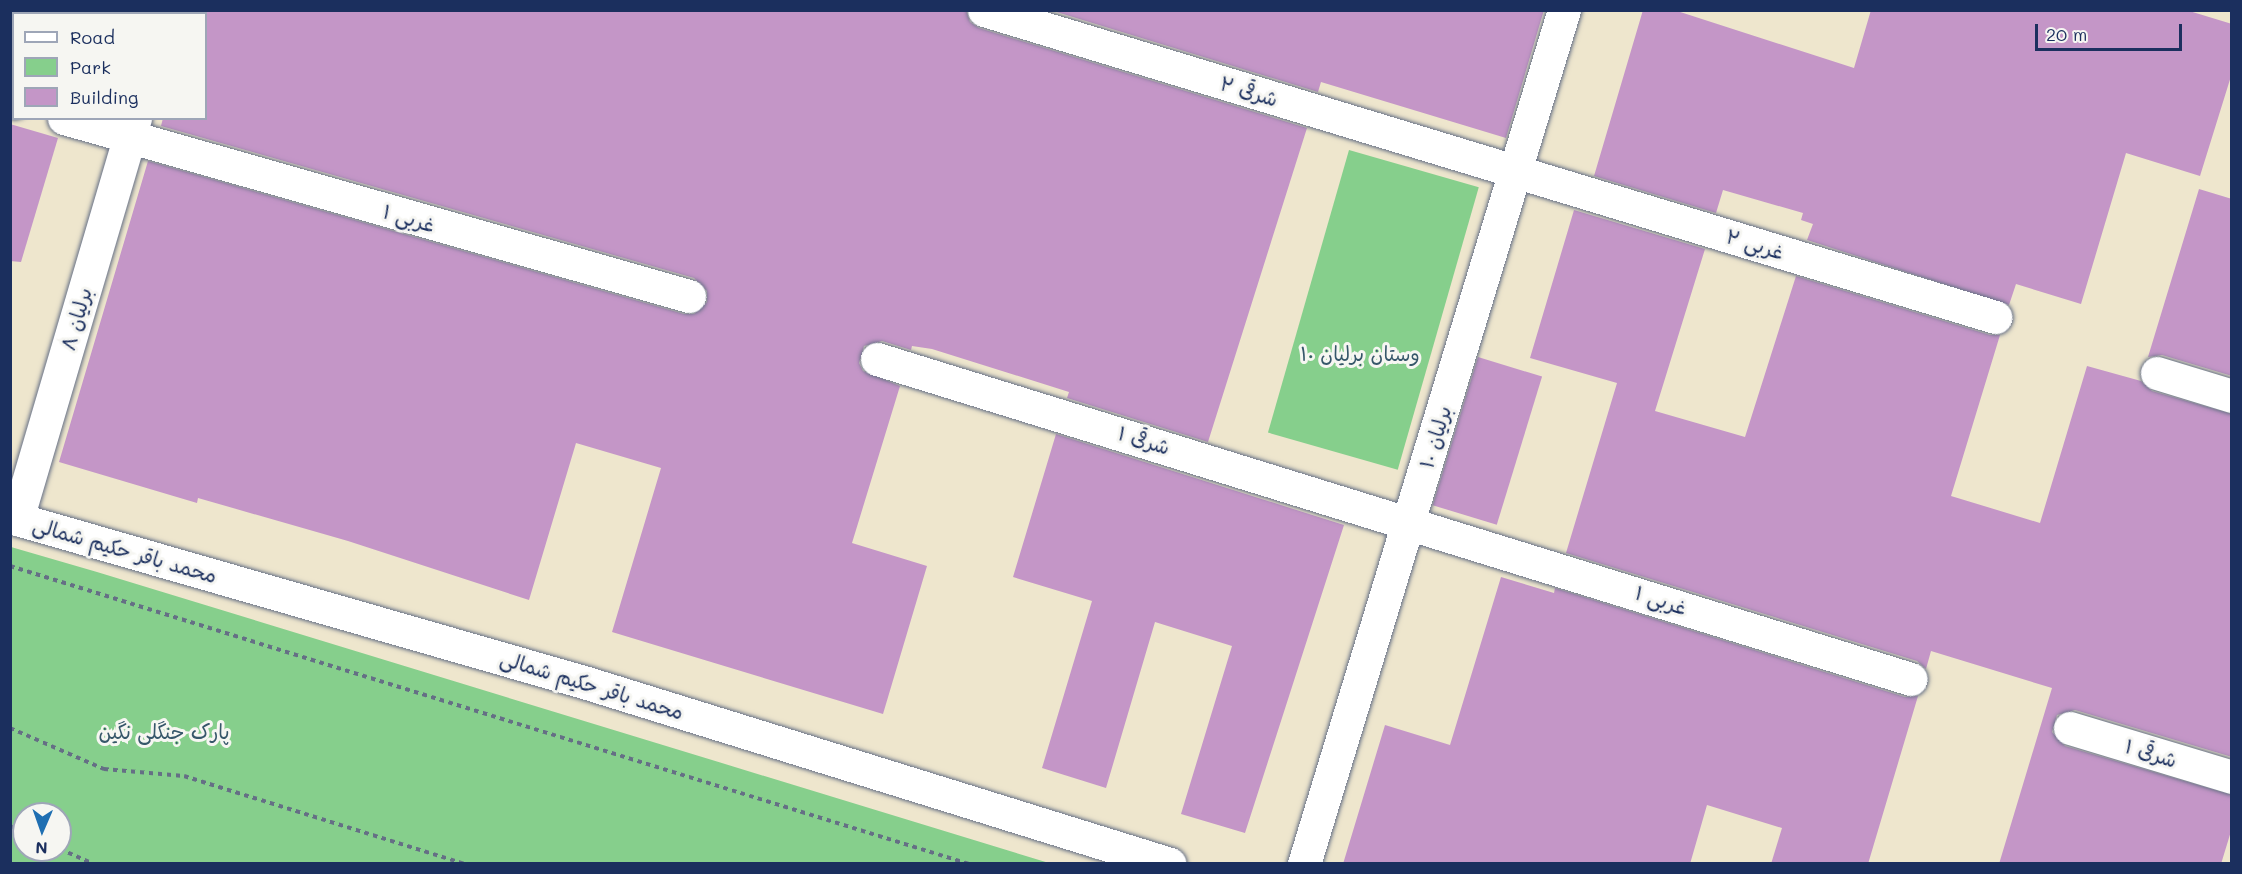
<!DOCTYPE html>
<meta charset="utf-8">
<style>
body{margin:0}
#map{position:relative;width:2242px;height:874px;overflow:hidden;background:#eee6cd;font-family:Mali,"Playpen Sans Arabic",sans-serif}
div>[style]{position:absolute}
.green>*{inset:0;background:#86cf8c;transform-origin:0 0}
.building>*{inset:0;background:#c496c7;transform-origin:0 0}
.path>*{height:4px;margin-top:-2px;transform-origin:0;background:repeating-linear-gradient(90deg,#656f85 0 4.5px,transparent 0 9px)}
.roads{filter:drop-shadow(0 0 2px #656f85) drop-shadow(0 0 2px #656f85)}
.minor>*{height:33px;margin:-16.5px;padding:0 16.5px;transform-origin:16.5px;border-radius:16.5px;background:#fff}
.tertiary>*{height:33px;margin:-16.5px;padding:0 16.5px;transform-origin:16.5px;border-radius:16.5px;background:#fff}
span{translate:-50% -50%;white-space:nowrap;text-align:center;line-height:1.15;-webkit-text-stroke:6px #f6f6f2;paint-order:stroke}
.street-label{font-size:20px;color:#1b2f5e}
.park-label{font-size:20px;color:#36576a}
.frame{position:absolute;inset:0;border:12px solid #1b2f5e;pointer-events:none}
.legend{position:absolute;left:12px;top:12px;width:195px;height:108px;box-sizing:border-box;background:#f6f6f2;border:2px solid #9ea6b7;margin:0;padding:8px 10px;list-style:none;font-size:18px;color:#1b2f5e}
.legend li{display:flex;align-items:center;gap:12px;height:30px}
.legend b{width:30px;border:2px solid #9ea6b7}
.north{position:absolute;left:12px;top:802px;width:60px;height:60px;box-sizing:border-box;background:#f6f6f2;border:2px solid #9ea6b7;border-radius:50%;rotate:182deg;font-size:16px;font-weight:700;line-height:24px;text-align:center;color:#1b2f5e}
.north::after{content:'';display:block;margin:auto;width:21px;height:27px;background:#1f6fb2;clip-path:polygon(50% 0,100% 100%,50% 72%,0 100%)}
.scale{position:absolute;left:2035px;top:24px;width:147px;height:27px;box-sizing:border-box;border:3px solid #1b2f5e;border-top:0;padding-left:8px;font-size:18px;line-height:21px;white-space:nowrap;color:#1b2f5e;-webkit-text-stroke:4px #f6f6f2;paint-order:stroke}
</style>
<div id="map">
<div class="green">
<div style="left:1349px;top:150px;width:135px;height:294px;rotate:16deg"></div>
<div style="clip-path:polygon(evenodd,11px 547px,97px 572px,1049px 863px,11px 863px,11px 547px,24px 814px,60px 814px,60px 850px,24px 850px,24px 814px)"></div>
</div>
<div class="building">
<div style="clip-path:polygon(206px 10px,966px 10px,970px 22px,979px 28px,1307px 128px,1208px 442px,1067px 398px,1069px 392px,932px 349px,912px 346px,911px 350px,882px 341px,864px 346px,859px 363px,863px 371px,900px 386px,852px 543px,927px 566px,883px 714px,612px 632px,661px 468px,576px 443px,529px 600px,348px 541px,198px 498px,197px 503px,59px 462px,148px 161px,684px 314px,694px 314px,707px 302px,707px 291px,694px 278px,161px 126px,163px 118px,206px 118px)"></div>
<div style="clip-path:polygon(1050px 10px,1544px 10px,1506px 138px,1321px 82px,1318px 92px)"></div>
<div style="clip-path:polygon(1643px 10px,1674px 10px,1854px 68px,1871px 10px,2186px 10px,2232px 24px,2232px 73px,2200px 176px,2126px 153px,2081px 304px,2016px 284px,2009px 305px,1807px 240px,1813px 224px,1801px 220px,1803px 213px,1723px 190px,1716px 213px,1594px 176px)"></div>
<div style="clip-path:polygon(10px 124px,58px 138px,21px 262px,10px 261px)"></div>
<div style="clip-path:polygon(2199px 189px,2232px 199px,2232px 376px,2162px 355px,2148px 357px)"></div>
<div style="clip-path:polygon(1574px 210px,1705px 249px,1655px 411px,1745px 437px,1796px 276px,1990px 335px,2000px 335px,1951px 496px,2040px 523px,2087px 366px,2141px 381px,2152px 391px,2232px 414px,2232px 757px,2075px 710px,2057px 715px,2052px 732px,2065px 746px,2232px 795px,2232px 828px,2221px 864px,1999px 864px,2052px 688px,1931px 651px,1926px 669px,1917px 661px,1566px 553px,1617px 383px,1530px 358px)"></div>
<div style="left:1478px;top:357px;width:67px;height:155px;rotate:17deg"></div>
<div style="clip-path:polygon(1056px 434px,1344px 525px,1245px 833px,1181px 814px,1232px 646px,1155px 622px,1106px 788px,1042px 768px,1092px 601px,1013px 577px)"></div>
<div style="clip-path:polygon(1501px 577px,1554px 593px,1555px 588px,1905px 697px,1918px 696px,1868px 864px,1771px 864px,1782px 828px,1707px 805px,1690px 864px,1343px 864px,1385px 725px,1450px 745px)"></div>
</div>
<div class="path">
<div style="left:10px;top:566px;width:1004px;rotate:17.26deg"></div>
<div style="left:10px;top:728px;width:103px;rotate:23.6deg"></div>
<div style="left:104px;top:769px;width:80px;rotate:5deg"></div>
<div style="left:184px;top:776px;width:294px;rotate:17.4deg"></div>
<div style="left:10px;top:826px;width:15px;rotate:23deg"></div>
<div style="left:60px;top:849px;width:36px;rotate:24deg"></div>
</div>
<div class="roads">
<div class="minor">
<div style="left:984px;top:10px;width:1057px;rotate:16.89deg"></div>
<div style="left:166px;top:14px;width:4px;rotate:-76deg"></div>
<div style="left:10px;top:101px;width:4px;rotate:14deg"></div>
<div style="left:64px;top:118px;width:650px;rotate:15.9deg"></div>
<div style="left:877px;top:359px;width:1082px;rotate:17.2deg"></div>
<div style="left:2157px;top:373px;width:78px;rotate:17deg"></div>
<div style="left:17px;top:519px;width:418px;rotate:-73.6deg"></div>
<div style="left:2070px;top:728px;width:169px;rotate:16.8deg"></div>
<div style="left:1304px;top:864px;width:893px;rotate:-73.07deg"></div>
</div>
<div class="tertiary">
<div style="left:10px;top:517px;width:600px;rotate:16.05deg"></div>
<div style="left:587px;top:683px;width:610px;rotate:17.25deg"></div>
</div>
</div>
<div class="street-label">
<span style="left:1249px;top:91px;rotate:17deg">۲ شرقی</span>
<span style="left:409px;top:218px;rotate:16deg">۱ غربی</span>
<span style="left:1755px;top:244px;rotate:17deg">۲ غربی</span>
<span style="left:76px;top:319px;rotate:-74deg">برلیان ۸</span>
<span style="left:1435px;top:437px;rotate:-73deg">برلیان ۱۰</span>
<span style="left:1144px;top:440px;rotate:17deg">۱ شرقی</span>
<span style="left:125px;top:550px;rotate:16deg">محمد باقر حکیم شمالی</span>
<span style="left:1661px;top:600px;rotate:18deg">۱ غربی</span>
<span style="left:592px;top:685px;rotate:17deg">محمد باقر حکیم شمالی</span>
<span style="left:2151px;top:753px;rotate:17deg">۱ شرقی</span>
</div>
<div class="park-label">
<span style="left:1360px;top:353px">وستان برلیان ۱۰</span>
<span style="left:164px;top:731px">پارک جنگلی نگین</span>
</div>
<div class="frame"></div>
<ul class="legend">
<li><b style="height:8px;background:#fff"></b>Road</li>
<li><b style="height:16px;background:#86cf8c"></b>Park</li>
<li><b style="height:16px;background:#c496c7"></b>Building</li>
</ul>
<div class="north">N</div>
<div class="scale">20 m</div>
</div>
